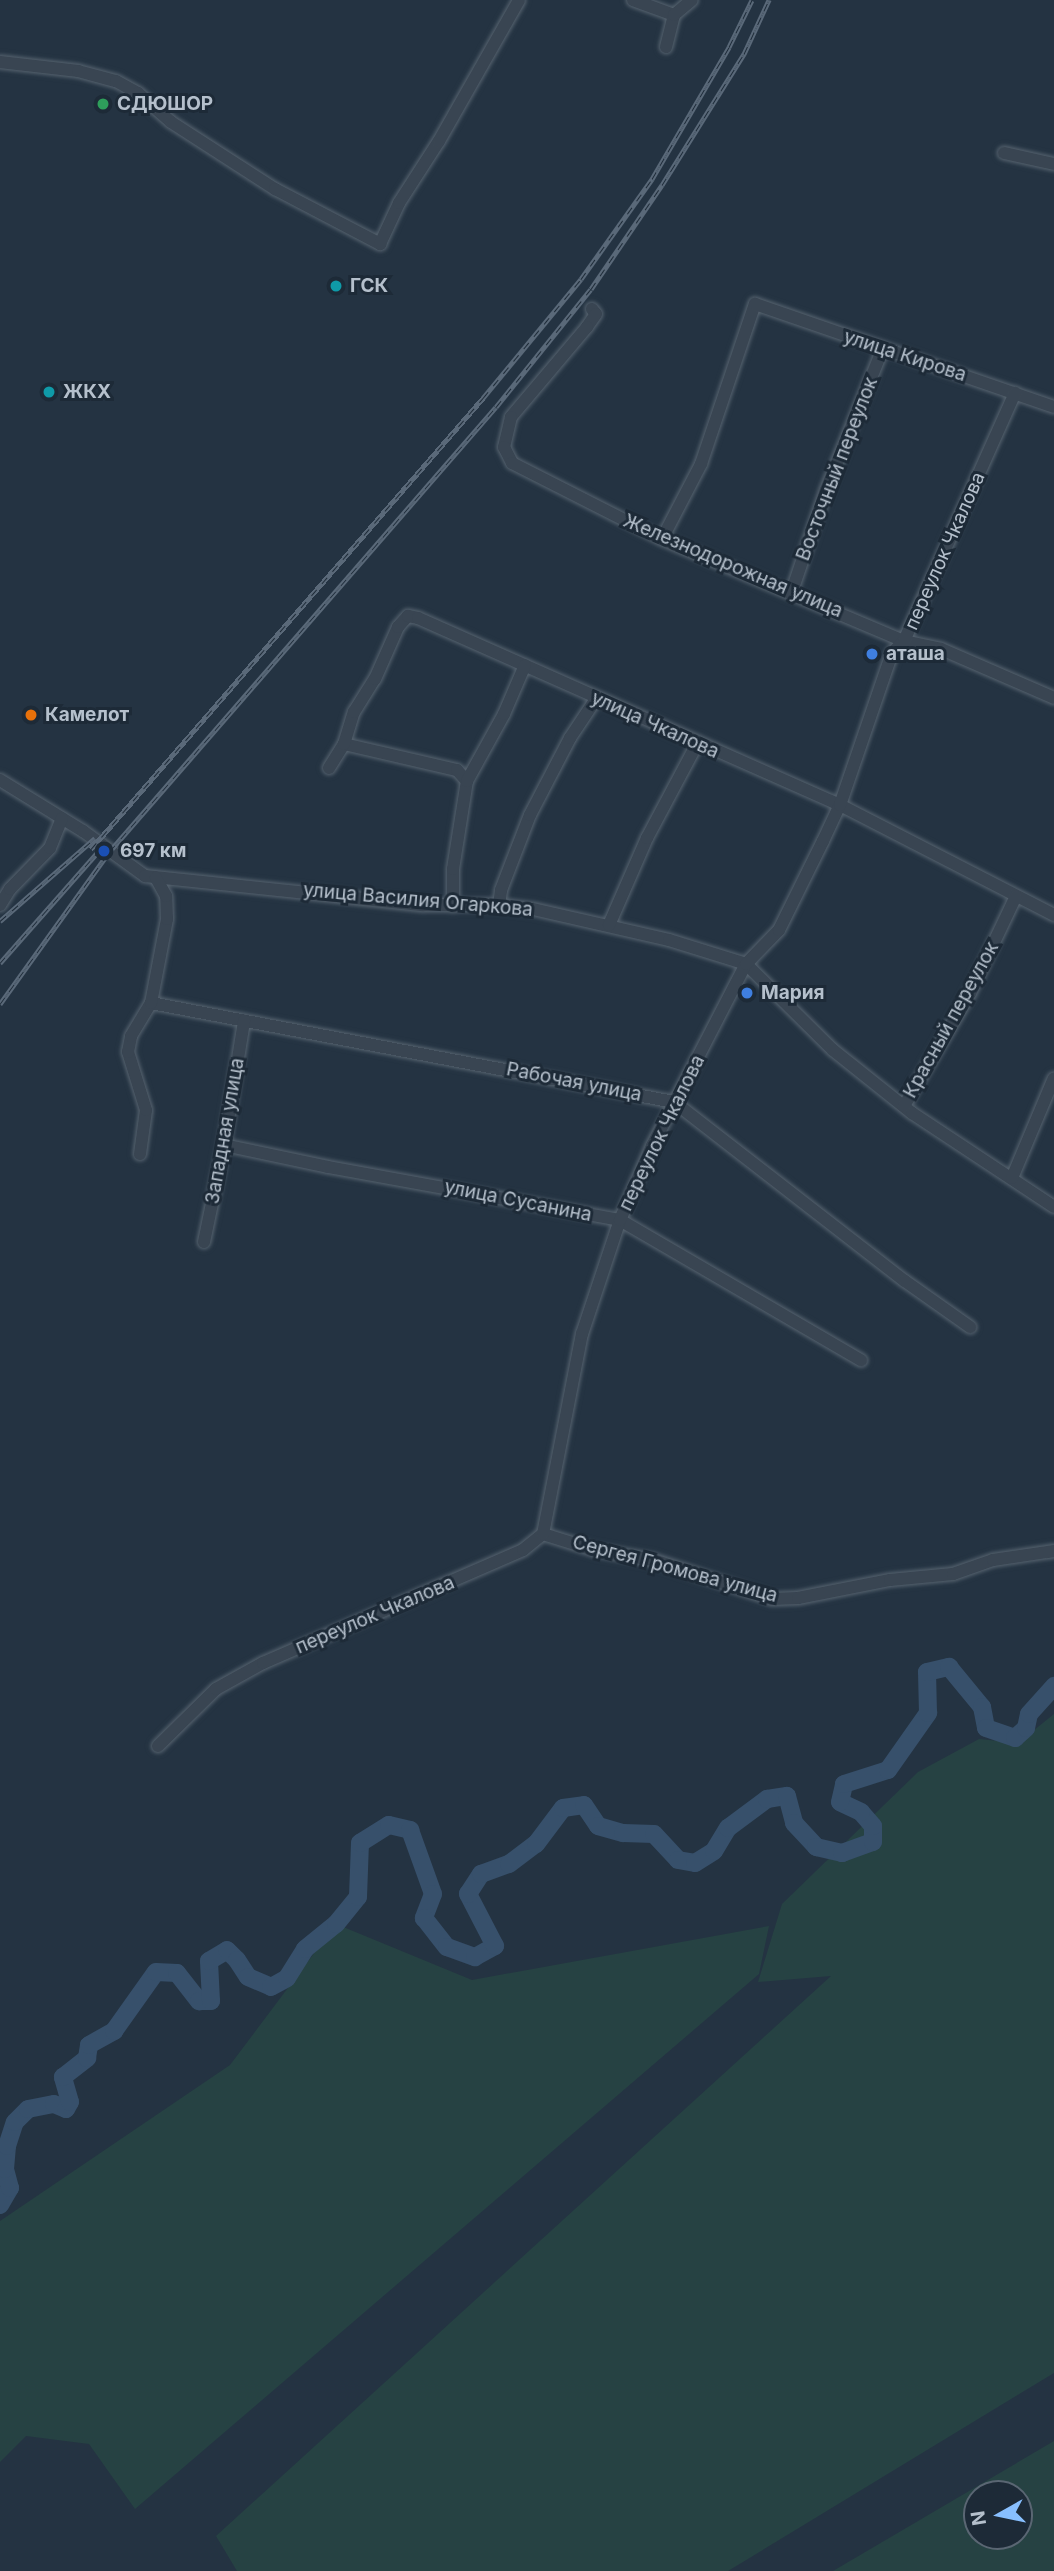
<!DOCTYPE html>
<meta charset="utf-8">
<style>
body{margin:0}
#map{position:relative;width:1054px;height:2571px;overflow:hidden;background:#243342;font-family:Inter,sans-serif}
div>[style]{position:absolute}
.green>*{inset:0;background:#264243}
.river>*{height:18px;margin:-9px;padding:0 9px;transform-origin:9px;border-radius:9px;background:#37506b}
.roads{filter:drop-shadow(0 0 2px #56636f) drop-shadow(0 0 2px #56636f)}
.minor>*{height:12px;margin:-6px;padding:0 6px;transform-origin:6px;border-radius:6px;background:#394552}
.rail>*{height:5px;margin-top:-2.5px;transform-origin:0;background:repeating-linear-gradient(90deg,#1d2a37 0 8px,#5a6979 0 16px);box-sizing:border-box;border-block:2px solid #5a6979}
.dots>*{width:19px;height:19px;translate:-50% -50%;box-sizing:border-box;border:4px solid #1d2a37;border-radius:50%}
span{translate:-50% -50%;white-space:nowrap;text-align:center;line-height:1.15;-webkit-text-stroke:6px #1d2a37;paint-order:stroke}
.poi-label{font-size:19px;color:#b5c0cc;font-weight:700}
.left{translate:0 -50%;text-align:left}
.street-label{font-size:19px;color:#b5c0cc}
.north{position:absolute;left:963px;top:2480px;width:70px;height:70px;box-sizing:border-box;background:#1d2a37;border:2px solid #5a6673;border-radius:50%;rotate:261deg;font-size:19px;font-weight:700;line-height:28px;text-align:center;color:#b5c0cc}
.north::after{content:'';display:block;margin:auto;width:24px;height:32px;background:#88bffe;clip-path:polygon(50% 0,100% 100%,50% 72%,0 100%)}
</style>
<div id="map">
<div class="green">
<div style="clip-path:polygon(1054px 1714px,1054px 2373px,728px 2571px,237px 2571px,216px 2536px,831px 1976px,758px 1982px,782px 1904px,918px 1772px,979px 1739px,1018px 1743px)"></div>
<div style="clip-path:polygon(336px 1924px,472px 1980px,769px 1926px,759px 1974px,135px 2509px,89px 2444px,26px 2436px,0 2462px,0 2221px,230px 2065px)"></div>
<div style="clip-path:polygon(evenodd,1054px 2441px,1054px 2571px,833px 2571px,1054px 2441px,977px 2494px,1019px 2494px,1019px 2536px,977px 2536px,977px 2494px)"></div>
</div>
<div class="river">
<div style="left:0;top:2205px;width:20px;rotate:-60deg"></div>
<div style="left:10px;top:2188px;width:20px;rotate:-105deg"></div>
<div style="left:5px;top:2169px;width:23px;rotate:-85deg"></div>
<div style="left:7px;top:2146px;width:25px;rotate:-72deg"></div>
<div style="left:15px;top:2122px;width:18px;rotate:-45deg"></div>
<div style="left:28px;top:2109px;width:26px;rotate:-11deg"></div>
<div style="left:54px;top:2104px;width:13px;rotate:23deg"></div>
<div style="left:66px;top:2109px;width:8px;rotate:-60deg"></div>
<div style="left:70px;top:2102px;width:26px;rotate:-106deg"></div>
<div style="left:63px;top:2077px;width:31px;rotate:-38deg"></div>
<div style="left:87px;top:2058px;width:13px;rotate:-81deg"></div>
<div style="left:89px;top:2045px;width:29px;rotate:-29deg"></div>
<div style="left:114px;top:2031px;width:72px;rotate:-54.6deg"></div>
<div style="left:156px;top:1972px;width:21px;rotate:3deg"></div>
<div style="left:177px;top:1973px;width:36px;rotate:52deg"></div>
<div style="left:199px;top:2001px;width:12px"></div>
<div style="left:211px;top:2001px;width:40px;rotate:-92.9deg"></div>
<div style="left:209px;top:1961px;width:21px;rotate:-31deg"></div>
<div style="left:227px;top:1950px;width:14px;rotate:45deg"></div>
<div style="left:237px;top:1960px;width:20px;rotate:57deg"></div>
<div style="left:248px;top:1977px;width:25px;rotate:23deg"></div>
<div style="left:271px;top:1987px;width:18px;rotate:-29deg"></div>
<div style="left:287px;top:1978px;width:34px;rotate:-58deg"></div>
<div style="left:305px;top:1949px;width:40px;rotate:-39deg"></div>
<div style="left:336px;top:1924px;width:35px;rotate:-51deg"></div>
<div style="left:358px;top:1897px;width:54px;rotate:-87.9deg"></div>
<div style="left:360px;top:1843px;width:34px;rotate:-32deg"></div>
<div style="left:389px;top:1825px;width:22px;rotate:13deg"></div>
<div style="left:410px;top:1830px;width:68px;rotate:70.2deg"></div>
<div style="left:433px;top:1894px;width:26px;rotate:111deg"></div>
<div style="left:424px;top:1918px;width:37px;rotate:52deg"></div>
<div style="left:447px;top:1947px;width:30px;rotate:20deg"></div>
<div style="left:475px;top:1957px;width:23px;rotate:-29deg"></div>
<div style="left:495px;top:1946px;width:59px;rotate:-117.4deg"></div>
<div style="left:468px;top:1894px;width:24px;rotate:-57deg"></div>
<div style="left:481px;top:1874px;width:30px;rotate:-20deg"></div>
<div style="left:509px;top:1864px;width:34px;rotate:-37deg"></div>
<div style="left:536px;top:1844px;width:45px;rotate:-53.1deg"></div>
<div style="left:563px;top:1808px;width:21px;rotate:-8deg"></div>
<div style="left:584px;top:1805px;width:25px;rotate:56deg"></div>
<div style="left:598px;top:1826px;width:26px;rotate:16deg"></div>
<div style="left:623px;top:1833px;width:31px;rotate:2deg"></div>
<div style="left:654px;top:1834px;width:35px;rotate:47deg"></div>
<div style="left:678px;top:1860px;width:17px;rotate:10deg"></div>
<div style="left:695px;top:1863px;width:22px;rotate:-32deg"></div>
<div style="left:714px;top:1851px;width:27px;rotate:-59deg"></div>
<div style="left:728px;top:1828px;width:49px;rotate:-36.6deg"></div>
<div style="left:767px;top:1799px;width:20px;rotate:-9deg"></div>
<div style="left:787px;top:1796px;width:28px;rotate:75deg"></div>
<div style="left:794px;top:1823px;width:33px;rotate:47deg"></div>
<div style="left:816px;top:1847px;width:27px;rotate:13deg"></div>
<div style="left:842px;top:1853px;width:33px;rotate:-20deg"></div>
<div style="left:873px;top:1842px;width:16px;rotate:-90deg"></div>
<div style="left:873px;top:1826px;width:18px;rotate:-131deg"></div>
<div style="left:861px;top:1812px;width:23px;rotate:-155deg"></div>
<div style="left:840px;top:1802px;width:18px;rotate:-77deg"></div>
<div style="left:844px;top:1784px;width:46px;rotate:-17.7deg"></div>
<div style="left:888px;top:1770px;width:70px;rotate:-54.9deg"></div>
<div style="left:928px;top:1713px;width:41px;rotate:-91.4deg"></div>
<div style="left:927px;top:1672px;width:23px;rotate:-13deg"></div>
<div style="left:949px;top:1667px;width:52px;rotate:50.5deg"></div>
<div style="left:982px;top:1707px;width:21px;rotate:79deg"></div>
<div style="left:986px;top:1728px;width:31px;rotate:19deg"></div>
<div style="left:1015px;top:1738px;width:15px;rotate:-42deg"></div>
<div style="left:1026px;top:1728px;width:14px;rotate:-78deg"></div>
<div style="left:1029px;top:1714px;width:38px;rotate:-48deg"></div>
</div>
<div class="roads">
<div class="minor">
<div style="left:633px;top:0;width:44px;rotate:20.1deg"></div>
<div style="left:666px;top:47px;width:33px;rotate:-76deg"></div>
<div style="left:674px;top:15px;width:23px;rotate:-40deg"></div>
<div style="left:0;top:62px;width:79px;rotate:6.6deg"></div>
<div style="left:78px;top:71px;width:39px;rotate:15deg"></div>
<div style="left:116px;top:81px;width:25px;rotate:29deg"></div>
<div style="left:138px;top:93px;width:44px;rotate:41.3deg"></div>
<div style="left:171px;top:122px;width:124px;rotate:32.8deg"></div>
<div style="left:275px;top:189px;width:119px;rotate:27.6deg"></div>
<div style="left:380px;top:244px;width:45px;rotate:-65.1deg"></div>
<div style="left:399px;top:203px;width:74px;rotate:-57.2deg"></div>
<div style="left:439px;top:141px;width:162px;rotate:-60.4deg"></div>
<div style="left:1004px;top:153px;width:51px;rotate:12.4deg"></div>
<div style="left:592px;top:309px;width:6px;rotate:51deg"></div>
<div style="left:596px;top:314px;width:16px;rotate:125deg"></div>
<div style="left:587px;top:327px;width:118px;rotate:130.2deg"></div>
<div style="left:511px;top:417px;width:31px;rotate:103deg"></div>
<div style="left:504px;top:447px;width:18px;rotate:63deg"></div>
<div style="left:512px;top:463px;width:168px;rotate:26.9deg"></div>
<div style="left:662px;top:539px;width:263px;rotate:22.9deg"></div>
<div style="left:904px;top:641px;width:38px;rotate:12deg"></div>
<div style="left:941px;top:649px;width:123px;rotate:23.4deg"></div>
<div style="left:662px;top:539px;width:85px;rotate:-62.5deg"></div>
<div style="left:701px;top:464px;width:169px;rotate:-71.4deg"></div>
<div style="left:755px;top:304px;width:316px;rotate:19deg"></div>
<div style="left:792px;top:591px;width:107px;rotate:-71.4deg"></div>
<div style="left:826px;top:490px;width:153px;rotate:-68.1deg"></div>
<div style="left:344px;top:744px;width:116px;rotate:13deg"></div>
<div style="left:457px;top:770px;width:15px;rotate:48deg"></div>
<div style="left:329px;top:768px;width:28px;rotate:-58deg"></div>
<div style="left:344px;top:744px;width:34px;rotate:-73deg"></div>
<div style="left:354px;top:712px;width:39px;rotate:-58deg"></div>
<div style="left:375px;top:679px;width:57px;rotate:-66.1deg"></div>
<div style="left:398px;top:627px;width:15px;rotate:-48deg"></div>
<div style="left:408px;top:616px;width:10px;rotate:11deg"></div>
<div style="left:418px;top:618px;width:462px;rotate:23.9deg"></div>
<div style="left:840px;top:805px;width:241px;rotate:27.2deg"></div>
<div style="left:0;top:780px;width:97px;rotate:31.6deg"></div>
<div style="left:83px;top:831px;width:77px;rotate:36deg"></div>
<div style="left:145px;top:876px;width:280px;rotate:6deg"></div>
<div style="left:423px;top:905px;width:76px"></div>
<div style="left:499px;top:905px;width:34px;rotate:7deg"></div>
<div style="left:533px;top:909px;width:139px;rotate:12.8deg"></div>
<div style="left:669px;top:940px;width:81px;rotate:17.3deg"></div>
<div style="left:746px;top:964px;width:122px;rotate:44.7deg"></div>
<div style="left:833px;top:1050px;width:101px;rotate:38.6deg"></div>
<div style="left:912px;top:1113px;width:170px;rotate:33.5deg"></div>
<div style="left:0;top:905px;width:19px;rotate:-58deg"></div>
<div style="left:10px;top:889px;width:57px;rotate:-45.7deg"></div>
<div style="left:50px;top:848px;width:32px;rotate:-68deg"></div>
<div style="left:499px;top:905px;width:15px;rotate:-82deg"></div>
<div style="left:501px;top:890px;width:80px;rotate:-68.9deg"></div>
<div style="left:530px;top:815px;width:87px;rotate:-62.5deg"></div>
<div style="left:570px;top:738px;width:47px;rotate:-56.3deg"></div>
<div style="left:453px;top:906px;width:37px;rotate:-90deg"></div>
<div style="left:453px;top:869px;width:89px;rotate:-81deg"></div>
<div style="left:467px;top:781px;width:77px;rotate:-61.1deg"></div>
<div style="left:504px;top:714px;width:53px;rotate:-66.8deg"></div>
<div style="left:609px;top:925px;width:95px;rotate:-66.4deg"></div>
<div style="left:647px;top:838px;width:106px;rotate:-62deg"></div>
<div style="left:151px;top:1003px;width:532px;rotate:10.72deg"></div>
<div style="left:674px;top:1102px;width:292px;rotate:37.8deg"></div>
<div style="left:905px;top:1281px;width:80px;rotate:35.3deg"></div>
<div style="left:904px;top:1106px;width:131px;rotate:-59.7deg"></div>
<div style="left:970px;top:993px;width:107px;rotate:-64.6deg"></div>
<div style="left:224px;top:1145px;width:106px;rotate:11.9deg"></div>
<div style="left:328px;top:1167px;width:297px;rotate:10.3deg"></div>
<div style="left:620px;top:1220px;width:279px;rotate:30.2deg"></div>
<div style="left:140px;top:1154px;width:44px;rotate:-82.2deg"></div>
<div style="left:146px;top:1110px;width:61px;rotate:-107.2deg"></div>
<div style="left:128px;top:1052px;width:16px;rotate:-79deg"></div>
<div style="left:131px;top:1036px;width:39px;rotate:-59deg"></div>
<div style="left:151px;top:1003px;width:86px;rotate:-79.2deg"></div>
<div style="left:167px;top:919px;width:23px;rotate:-92deg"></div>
<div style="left:166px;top:896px;width:21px;rotate:-119deg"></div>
<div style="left:1012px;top:1178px;width:108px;rotate:-67.2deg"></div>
<div style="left:204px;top:1242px;width:99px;rotate:-78.3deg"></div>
<div style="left:224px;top:1145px;width:126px;rotate:-80.8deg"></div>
<div style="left:543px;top:1534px;width:53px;rotate:17.4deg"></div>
<div style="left:594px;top:1550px;width:60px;rotate:9.6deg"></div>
<div style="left:653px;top:1560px;width:125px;rotate:18.1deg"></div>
<div style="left:772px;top:1599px;width:26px;rotate:-2deg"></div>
<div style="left:798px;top:1598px;width:94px;rotate:-11.1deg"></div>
<div style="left:890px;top:1580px;width:63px;rotate:-5.4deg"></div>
<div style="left:953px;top:1574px;width:42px;rotate:-19.3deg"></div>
<div style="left:993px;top:1560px;width:62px;rotate:-8.4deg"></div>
<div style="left:158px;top:1746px;width:81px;rotate:-44.5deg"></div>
<div style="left:216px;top:1689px;width:54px;rotate:-29deg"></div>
<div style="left:263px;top:1663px;width:283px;rotate:-23.5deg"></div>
<div style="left:523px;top:1550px;width:26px;rotate:-39deg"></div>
<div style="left:543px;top:1534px;width:204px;rotate:-79deg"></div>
<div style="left:582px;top:1334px;width:120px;rotate:-71.6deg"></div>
<div style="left:620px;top:1220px;width:81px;rotate:-66.6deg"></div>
<div style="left:652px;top:1146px;width:205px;rotate:-62.7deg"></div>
<div style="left:746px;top:964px;width:47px;rotate:-45.9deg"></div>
<div style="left:779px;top:930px;width:99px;rotate:-63.7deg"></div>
<div style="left:823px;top:841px;width:40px;rotate:-65deg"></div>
<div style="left:840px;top:805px;width:161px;rotate:-71.1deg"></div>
<div style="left:892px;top:653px;width:17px;rotate:-45deg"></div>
<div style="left:904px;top:641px;width:272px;rotate:-65.9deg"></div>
</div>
</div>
<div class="rail">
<div style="left:91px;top:849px;width:598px;rotate:-49deg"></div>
<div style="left:483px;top:398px;width:154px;rotate:-50.5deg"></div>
<div style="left:581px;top:279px;width:123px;rotate:-54.6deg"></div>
<div style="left:652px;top:179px;width:153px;rotate:-59.7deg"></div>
<div style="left:729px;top:47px;width:52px;rotate:-63.9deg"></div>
<div style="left:0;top:921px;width:126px;rotate:-41.1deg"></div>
<div style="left:0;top:963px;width:157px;rotate:-48.6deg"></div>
<div style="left:0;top:1004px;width:188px;rotate:-54.3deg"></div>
<div style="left:110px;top:851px;width:588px;rotate:-49deg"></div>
<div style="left:496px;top:407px;width:151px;rotate:-51.2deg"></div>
<div style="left:591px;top:289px;width:126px;rotate:-55.7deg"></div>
<div style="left:662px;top:185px;width:155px;rotate:-58deg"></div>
<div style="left:744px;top:54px;width:60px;rotate:-65.2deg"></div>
</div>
<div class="dots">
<div style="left:103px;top:104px;background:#2e9e5b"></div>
<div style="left:336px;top:286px;background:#0f9aa8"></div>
<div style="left:49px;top:392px;background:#0f9aa8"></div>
<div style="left:872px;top:654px;background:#3f7fe0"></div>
<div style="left:31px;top:715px;background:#e8710a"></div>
<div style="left:104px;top:851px;background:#1a4fb4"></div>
<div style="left:747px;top:993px;background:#3f7fe0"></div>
</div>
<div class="poi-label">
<span class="left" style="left:117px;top:104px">СДЮШОР</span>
<span class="left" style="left:350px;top:286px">ГСК</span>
<span class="left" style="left:63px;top:392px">ЖКХ</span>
<span class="left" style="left:886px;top:654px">аташа</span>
<span class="left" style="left:45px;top:715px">Камелот</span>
<span class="left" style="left:120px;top:851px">697 км</span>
<span class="left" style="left:761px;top:993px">Мария</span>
</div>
<div class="street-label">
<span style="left:905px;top:356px;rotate:18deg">улица Кирова</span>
<span style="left:837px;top:469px;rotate:-69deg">Восточный переулок</span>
<span style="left:945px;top:551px;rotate:-66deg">переулок Чкалова</span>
<span style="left:733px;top:566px;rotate:23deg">Железнодорожная улица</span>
<span style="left:655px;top:725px;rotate:24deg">улица Чкалова</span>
<span style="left:418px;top:900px;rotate:5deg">улица Василия Огаркова</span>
<span style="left:951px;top:1020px;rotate:-61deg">Красный переулок</span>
<span style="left:574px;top:1082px;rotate:11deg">Рабочая улица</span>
<span style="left:225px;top:1131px;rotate:-80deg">Западная улица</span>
<span style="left:662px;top:1133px;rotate:-64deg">переулок Чкалова</span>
<span style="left:518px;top:1201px;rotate:11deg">улица Сусанина</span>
<span style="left:675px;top:1569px;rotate:15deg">Сергея Громова улица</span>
<span style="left:375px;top:1615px;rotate:-23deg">переулок Чкалова</span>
</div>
<div class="north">N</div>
</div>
